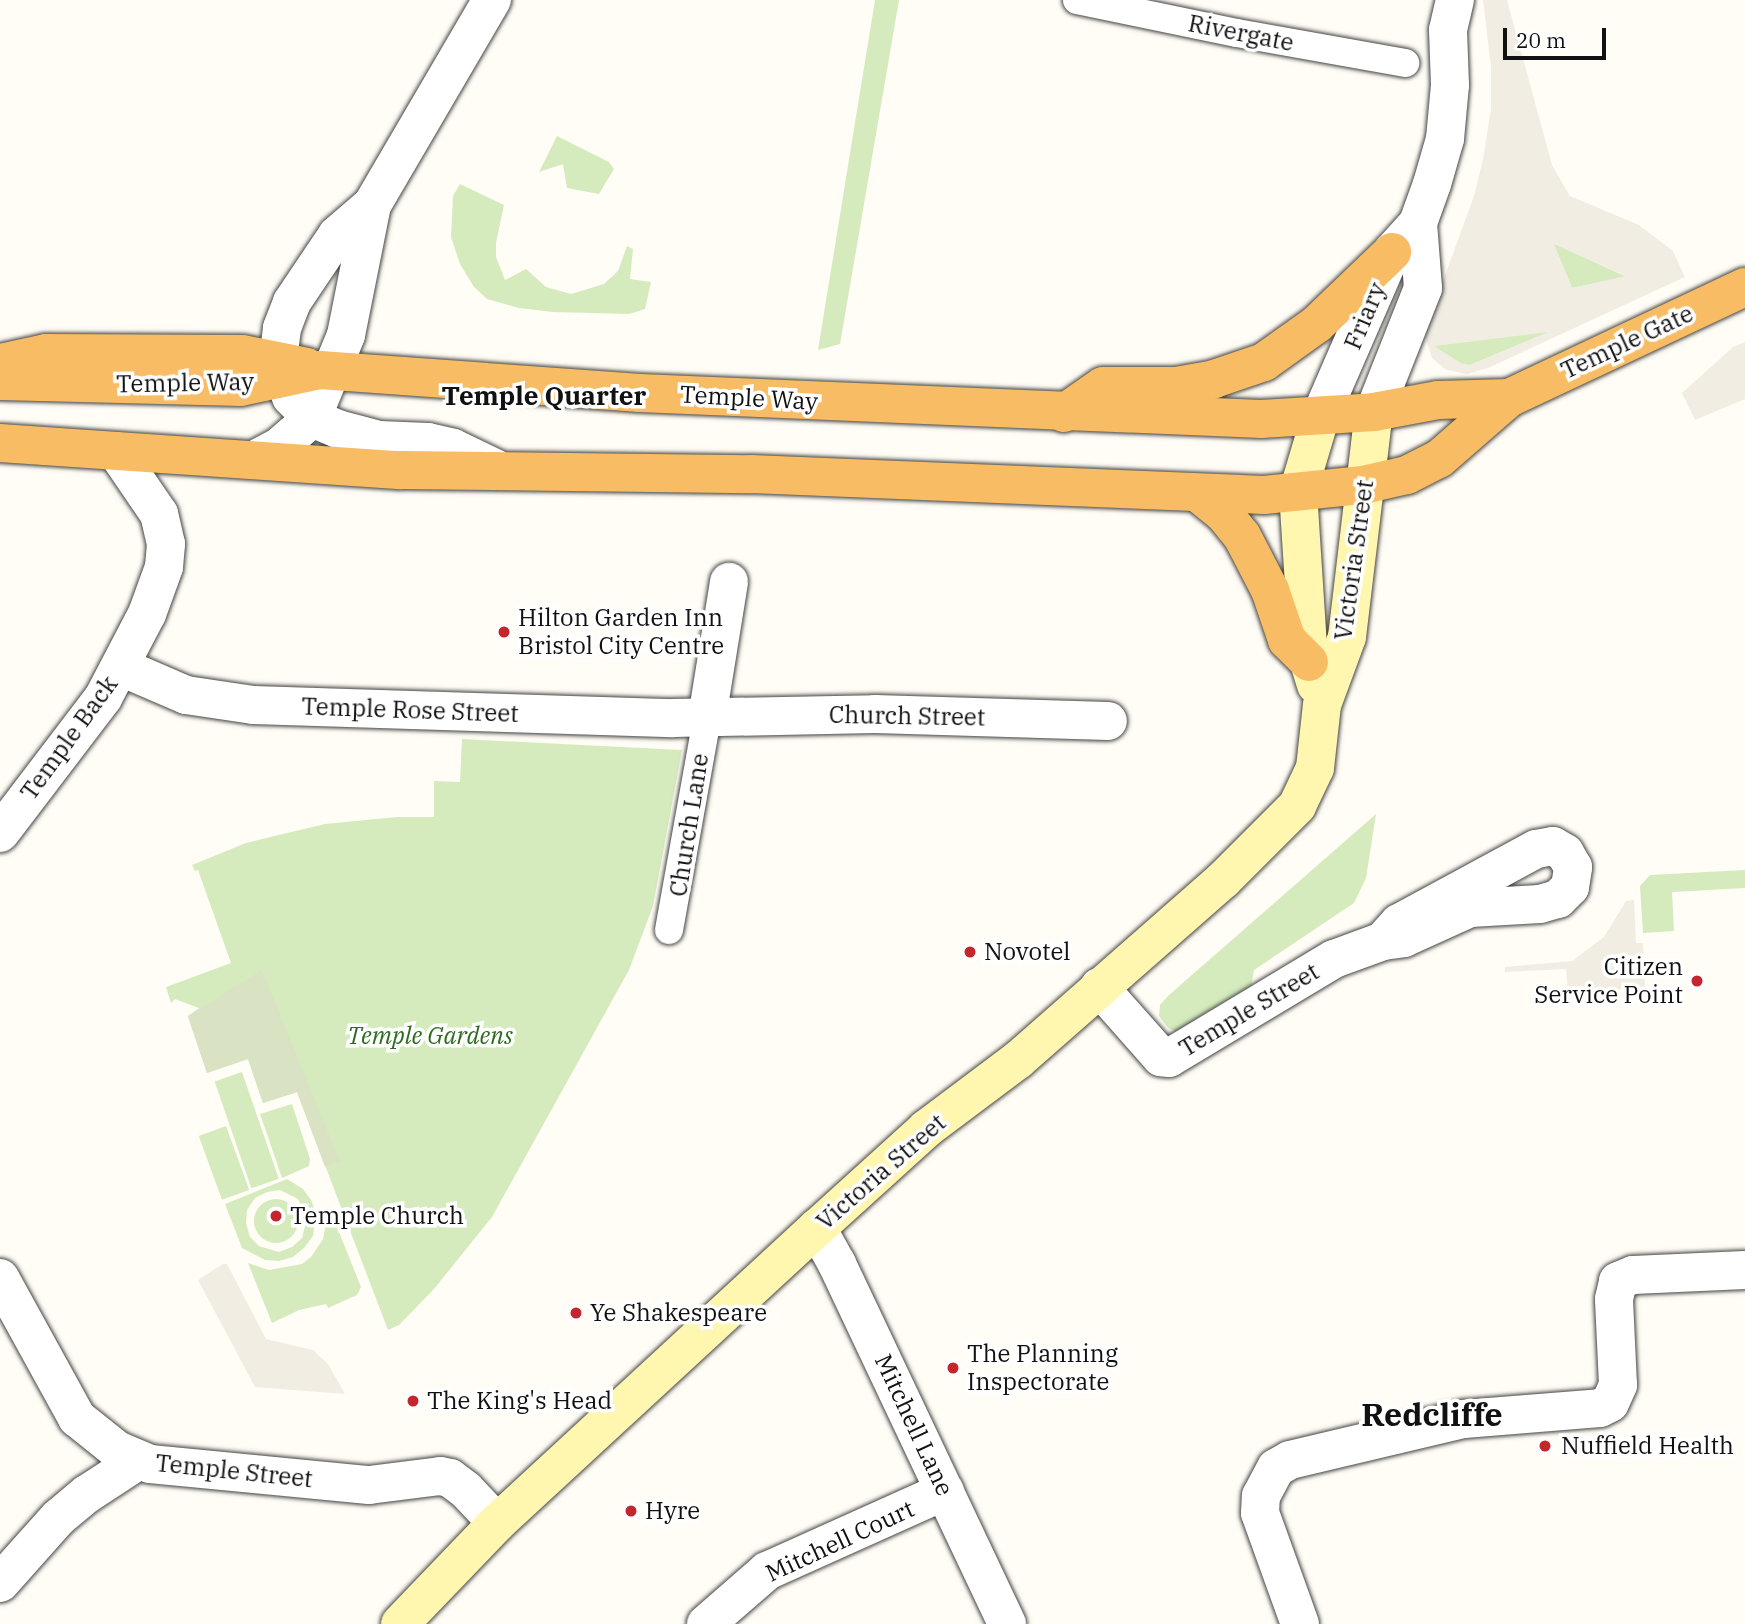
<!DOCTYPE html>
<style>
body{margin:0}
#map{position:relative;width:1745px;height:1624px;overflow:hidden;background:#fffdf5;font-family:"IBM Plex Serif",serif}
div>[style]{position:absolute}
.green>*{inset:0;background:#d5ebbd;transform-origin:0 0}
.round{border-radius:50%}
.cemetery>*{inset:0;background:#d9e3c4}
.plaza>*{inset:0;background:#f1ede2}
.roads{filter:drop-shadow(0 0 2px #444) drop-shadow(0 0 2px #444)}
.pedestrian>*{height:28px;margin:-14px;padding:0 14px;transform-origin:14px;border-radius:14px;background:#fff}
.minor>*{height:38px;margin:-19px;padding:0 19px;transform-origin:19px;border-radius:19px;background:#fff}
.secondary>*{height:38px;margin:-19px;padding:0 19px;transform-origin:19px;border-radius:19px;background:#fff6b0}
.trunk>*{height:38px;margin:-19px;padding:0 19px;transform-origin:19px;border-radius:19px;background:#f7bc64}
.dots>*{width:19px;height:19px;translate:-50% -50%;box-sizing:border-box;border:4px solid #fff;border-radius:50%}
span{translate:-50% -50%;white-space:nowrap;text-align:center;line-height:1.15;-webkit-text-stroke:7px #fff;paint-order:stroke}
.street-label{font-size:24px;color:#111}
.poi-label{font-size:24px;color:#111}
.left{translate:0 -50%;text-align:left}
.right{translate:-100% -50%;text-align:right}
.park-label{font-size:24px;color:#2f6b1f;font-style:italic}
.neighbourhood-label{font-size:26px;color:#111;font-weight:700}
.district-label{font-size:32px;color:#111;font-weight:700}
.scale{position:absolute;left:1503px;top:28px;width:103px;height:32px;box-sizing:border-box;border:4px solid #111;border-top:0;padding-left:9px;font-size:21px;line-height:24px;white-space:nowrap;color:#111;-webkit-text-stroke:5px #fff;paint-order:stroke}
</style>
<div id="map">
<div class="green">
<div style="clip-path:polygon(875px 0,899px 0,840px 344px,818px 350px)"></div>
<div style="clip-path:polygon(557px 136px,609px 162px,614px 169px,599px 194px,567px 188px,563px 164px,539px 172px)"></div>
<div style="clip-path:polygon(460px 184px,504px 205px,496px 243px,496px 257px,505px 280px,526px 269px,546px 287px,571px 294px,604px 284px,618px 271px,627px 246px,633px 249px,630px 279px,651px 282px,645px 309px,629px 314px,553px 312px,519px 308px,487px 299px,474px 287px,460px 264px,451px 237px,453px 196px)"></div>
<div style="clip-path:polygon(1553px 243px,1627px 277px,1572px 288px)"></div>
<div style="clip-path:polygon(1552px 331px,1470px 365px,1462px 364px,1432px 346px)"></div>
<div style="clip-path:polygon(462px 739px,682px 750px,653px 906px,629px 970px,492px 1217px,434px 1289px,399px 1325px,388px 1330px,297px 1092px,263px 1103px,248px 1059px,207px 1073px,188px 1016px,199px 1008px,175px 999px,171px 1003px,166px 987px,231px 963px,198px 870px,195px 871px,192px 865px,246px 843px,325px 824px,397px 817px,434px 817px,434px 781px,460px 782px)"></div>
<div style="clip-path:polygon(1376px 814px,1366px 878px,1354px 903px,1254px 970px,1249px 998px,1179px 1033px,1168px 1028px,1159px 1016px,1160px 1005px,1169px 995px)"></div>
<div style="clip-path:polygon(1745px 870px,1745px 888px,1672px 892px,1674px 931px,1643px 933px,1640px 886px,1650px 875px)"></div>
<div style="left:242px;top:1072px;width:113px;height:29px;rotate:71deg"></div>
<div style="clip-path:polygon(292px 1104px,310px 1159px,309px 1166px,282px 1178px,260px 1114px)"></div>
<div style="left:226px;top:1126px;width:68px;height:29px;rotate:70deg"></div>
<div style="clip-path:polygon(evenodd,287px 1179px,303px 1189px,311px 1200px,316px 1214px,313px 1236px,304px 1248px,293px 1257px,279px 1261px,265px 1260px,242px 1248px,225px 1204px,287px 1179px,280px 1190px,298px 1199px,307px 1218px,302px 1238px,292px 1247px,279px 1252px,259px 1246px,250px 1237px,246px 1223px,247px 1210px,255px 1198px,267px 1192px,280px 1190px)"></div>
<div class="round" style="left:254px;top:1199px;width:44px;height:44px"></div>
<div style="clip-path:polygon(329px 1207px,361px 1287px,357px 1295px,328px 1308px,326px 1304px,299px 1310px,272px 1323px,248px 1263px,269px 1270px,302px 1264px,311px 1257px,323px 1239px)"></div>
</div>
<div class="cemetery">
<div style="clip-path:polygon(262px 970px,340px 1161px,325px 1167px,297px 1092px,263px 1103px,248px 1059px,207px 1073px,190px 1023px,188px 1016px)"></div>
</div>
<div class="plaza">
<div style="clip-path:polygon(evenodd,1483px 0,1507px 0,1552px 165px,1570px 196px,1639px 225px,1673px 251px,1685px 277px,1488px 368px,1467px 374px,1446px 370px,1432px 358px,1424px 333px,1474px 196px,1483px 159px,1491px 109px,1491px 67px,1483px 0,1554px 244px,1626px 276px,1572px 288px,1554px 244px,1483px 0,1548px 332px,1470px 365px,1462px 364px,1434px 346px,1548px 332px)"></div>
<div style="clip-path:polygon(1745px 342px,1745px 399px,1695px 420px,1682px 393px,1733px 347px)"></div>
<div style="clip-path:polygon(1634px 900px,1636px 943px,1643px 943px,1645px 988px,1568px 992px,1566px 969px,1505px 972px,1505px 967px,1572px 961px,1604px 937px,1626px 901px)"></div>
<div style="clip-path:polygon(223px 1264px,227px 1264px,266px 1339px,313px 1350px,328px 1364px,345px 1394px,255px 1387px,198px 1280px)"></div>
</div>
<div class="roads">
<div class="pedestrian">
<div style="left:1077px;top:0;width:163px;rotate:11.7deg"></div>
<div style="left:1237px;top:33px;width:171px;rotate:10.1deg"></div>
<div style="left:669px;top:930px;width:215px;rotate:-79.8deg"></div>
</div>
<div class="minor">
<div style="left:372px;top:205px;width:46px;rotate:139.4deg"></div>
<div style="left:337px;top:235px;width:81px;rotate:123.9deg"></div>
<div style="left:292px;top:302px;width:28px;rotate:111deg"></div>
<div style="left:282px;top:328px;width:33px;rotate:97deg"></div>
<div style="left:278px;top:361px;width:38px;rotate:70deg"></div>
<div style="left:291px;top:397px;width:30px;rotate:45deg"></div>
<div style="left:312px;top:418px;width:28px;rotate:23deg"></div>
<div style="left:338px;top:429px;width:42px;rotate:15deg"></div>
<div style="left:379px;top:440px;width:49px;rotate:2.3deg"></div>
<div style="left:428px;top:442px;width:26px;rotate:13deg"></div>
<div style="left:453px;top:448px;width:49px;rotate:25.5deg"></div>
<div style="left:1374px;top:412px;width:133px;rotate:-68.4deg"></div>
<div style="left:1423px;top:288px;width:65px;rotate:-94.4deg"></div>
<div style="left:1321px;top:415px;width:178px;rotate:-66.5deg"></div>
<div style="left:1392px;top:252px;width:39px;rotate:-48deg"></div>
<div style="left:1418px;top:223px;width:41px;rotate:-70.3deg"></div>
<div style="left:1432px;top:184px;width:47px;rotate:-73.9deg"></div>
<div style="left:1445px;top:139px;width:54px;rotate:-84.7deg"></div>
<div style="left:1450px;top:85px;width:55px;rotate:-92.1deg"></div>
<div style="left:1448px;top:30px;width:31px;rotate:-77deg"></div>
<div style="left:254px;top:460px;width:30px;rotate:-28deg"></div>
<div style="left:280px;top:446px;width:43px;rotate:-41.2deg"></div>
<div style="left:312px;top:418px;width:90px;rotate:-67.7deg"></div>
<div style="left:346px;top:335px;width:133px;rotate:-78.7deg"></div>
<div style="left:372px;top:205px;width:238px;rotate:-59.7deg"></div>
<div style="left:121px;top:667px;width:71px;rotate:23.3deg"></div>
<div style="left:186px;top:695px;width:68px;rotate:8.5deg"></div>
<div style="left:253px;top:705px;width:420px;rotate:1.8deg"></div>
<div style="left:673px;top:718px;width:202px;rotate:-1.1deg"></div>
<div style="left:875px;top:714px;width:233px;rotate:1.7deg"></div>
<div style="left:707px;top:718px;width:138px;rotate:-80.8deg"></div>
<div style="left:0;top:833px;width:170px;rotate:-52.7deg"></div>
<div style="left:103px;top:698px;width:95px;rotate:-62.4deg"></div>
<div style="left:147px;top:614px;width:50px;rotate:-70.1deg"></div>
<div style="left:164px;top:567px;width:23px;rotate:-85deg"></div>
<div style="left:166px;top:544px;width:31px;rotate:-103deg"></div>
<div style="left:159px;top:514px;width:76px;rotate:-124.3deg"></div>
<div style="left:1099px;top:987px;width:94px;rotate:48.5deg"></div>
<div style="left:1161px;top:1057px;width:8px;rotate:7deg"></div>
<div style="left:1169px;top:1058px;width:192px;rotate:-31deg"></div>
<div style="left:1334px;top:959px;width:52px;rotate:-20.2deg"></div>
<div style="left:1383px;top:941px;width:21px;rotate:-8deg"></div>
<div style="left:1404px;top:938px;width:72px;rotate:-24.4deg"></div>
<div style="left:1470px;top:908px;width:70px;rotate:-3.3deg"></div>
<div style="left:1540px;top:904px;width:19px;rotate:-16deg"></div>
<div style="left:1558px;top:899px;width:17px;rotate:-45deg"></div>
<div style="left:1570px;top:887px;width:20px;rotate:-81deg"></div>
<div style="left:1573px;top:867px;width:16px;rotate:-120deg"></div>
<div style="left:1565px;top:853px;width:14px;rotate:-150deg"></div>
<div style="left:1553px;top:846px;width:17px;rotate:170deg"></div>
<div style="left:1536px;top:849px;width:156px;rotate:151.6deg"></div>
<div style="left:1399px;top:923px;width:24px;rotate:132deg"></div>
<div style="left:817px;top:1228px;width:41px;rotate:60.9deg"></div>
<div style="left:837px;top:1264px;width:398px;rotate:64.7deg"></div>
<div style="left:0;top:1278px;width:160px;rotate:61.2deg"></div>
<div style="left:77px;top:1418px;width:51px;rotate:38.7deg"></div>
<div style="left:117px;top:1450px;width:36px;rotate:23deg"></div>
<div style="left:150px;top:1464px;width:220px;rotate:5.5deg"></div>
<div style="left:369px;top:1485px;width:72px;rotate:-7.2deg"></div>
<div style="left:440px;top:1476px;width:10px;rotate:11deg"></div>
<div style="left:450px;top:1478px;width:20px;rotate:37deg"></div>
<div style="left:466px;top:1490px;width:45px;rotate:46.8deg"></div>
<div style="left:0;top:1583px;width:87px;rotate:-48.3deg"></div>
<div style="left:58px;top:1518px;width:38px;rotate:-40deg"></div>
<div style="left:87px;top:1494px;width:62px;rotate:-33.2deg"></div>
<div style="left:706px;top:1624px;width:81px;rotate:-41deg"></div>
<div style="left:767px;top:1571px;width:195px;rotate:-24.2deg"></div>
<div style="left:1300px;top:1624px;width:118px;rotate:-109.8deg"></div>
<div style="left:1260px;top:1513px;width:17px;rotate:-87deg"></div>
<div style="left:1261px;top:1496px;width:32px;rotate:-62deg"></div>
<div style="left:1276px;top:1468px;width:16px;rotate:-30deg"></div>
<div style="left:1290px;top:1460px;width:179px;rotate:-13.3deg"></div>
<div style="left:1464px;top:1419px;width:136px;rotate:-4.6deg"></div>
<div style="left:1600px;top:1408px;width:11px;rotate:-27deg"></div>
<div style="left:1610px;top:1403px;width:20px;rotate:-66deg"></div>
<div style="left:1618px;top:1385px;width:86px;rotate:-92.7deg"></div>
<div style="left:1614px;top:1299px;width:18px;rotate:-77deg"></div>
<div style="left:1618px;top:1281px;width:16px;rotate:-22deg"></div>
<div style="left:1633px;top:1275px;width:112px;rotate:-2.6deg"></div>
</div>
<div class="secondary">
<div style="left:1316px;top:685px;width:24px;rotate:-107deg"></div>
<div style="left:1309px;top:662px;width:170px;rotate:-93.7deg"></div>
<div style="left:1298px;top:492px;width:80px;rotate:-73.4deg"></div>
<div style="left:400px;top:1624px;width:140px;rotate:-46.2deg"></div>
<div style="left:497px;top:1523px;width:435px;rotate:-42.7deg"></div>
<div style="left:817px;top:1228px;width:147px;rotate:-42.2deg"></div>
<div style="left:926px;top:1129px;width:115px;rotate:-36.9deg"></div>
<div style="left:1018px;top:1060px;width:273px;rotate:-41.3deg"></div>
<div style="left:1223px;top:880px;width:105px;rotate:-45deg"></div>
<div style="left:1297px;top:806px;width:42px;rotate:-64.7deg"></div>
<div style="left:1315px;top:768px;width:63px;rotate:-83.7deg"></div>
<div style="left:1322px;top:705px;width:72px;rotate:-69.8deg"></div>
<div style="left:1347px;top:637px;width:227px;rotate:-83.2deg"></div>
</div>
<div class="trunk">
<div style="left:0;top:363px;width:47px;rotate:-12.3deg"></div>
<div style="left:46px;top:353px;width:196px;rotate:0.3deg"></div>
<div style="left:242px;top:354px;width:66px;rotate:11.3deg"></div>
<div style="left:0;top:381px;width:241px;rotate:1.4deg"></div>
<div style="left:241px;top:387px;width:81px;rotate:-12.1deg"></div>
<div style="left:320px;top:370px;width:321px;rotate:4.1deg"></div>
<div style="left:640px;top:393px;width:622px;rotate:2.4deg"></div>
<div style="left:1261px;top:419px;width:113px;rotate:-3.5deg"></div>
<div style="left:1374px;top:412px;width:65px;rotate:-10.6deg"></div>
<div style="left:1438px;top:400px;width:71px;rotate:-1.6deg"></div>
<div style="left:1064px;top:413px;width:47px;rotate:-34.7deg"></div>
<div style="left:1103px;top:386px;width:73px"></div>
<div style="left:1176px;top:386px;width:39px;rotate:-10deg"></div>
<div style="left:1214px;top:379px;width:53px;rotate:-18.8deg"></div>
<div style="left:1264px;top:362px;width:65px;rotate:-35.6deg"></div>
<div style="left:1317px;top:324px;width:104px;rotate:-43.8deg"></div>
<div style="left:0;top:443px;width:402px;rotate:3.9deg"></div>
<div style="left:401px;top:470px;width:350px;rotate:0.7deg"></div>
<div style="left:751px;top:474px;width:513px;rotate:2.34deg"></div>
<div style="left:1264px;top:495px;width:100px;rotate:-5.8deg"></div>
<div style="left:1363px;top:485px;width:45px;rotate:-12.8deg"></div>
<div style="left:1407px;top:475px;width:36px;rotate:-27deg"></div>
<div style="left:1439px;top:459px;width:93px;rotate:-41.1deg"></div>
<div style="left:1509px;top:398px;width:261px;rotate:-25.2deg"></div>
<div style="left:1198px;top:493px;width:33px;rotate:39deg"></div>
<div style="left:1224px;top:514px;width:28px;rotate:51deg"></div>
<div style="left:1242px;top:536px;width:61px;rotate:62.6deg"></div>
<div style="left:1270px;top:590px;width:53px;rotate:71.2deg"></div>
<div style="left:1287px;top:640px;width:31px;rotate:45deg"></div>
</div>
</div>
<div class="dots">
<div style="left:504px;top:632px;background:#c4262e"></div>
<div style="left:970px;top:952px;background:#c4262e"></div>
<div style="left:1697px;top:981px;background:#c4262e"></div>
<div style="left:276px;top:1216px;background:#c4262e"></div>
<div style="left:576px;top:1313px;background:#c4262e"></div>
<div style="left:953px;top:1368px;background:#c4262e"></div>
<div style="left:413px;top:1401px;background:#c4262e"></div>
<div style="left:1545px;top:1446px;background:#c4262e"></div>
<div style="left:631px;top:1511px;background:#c4262e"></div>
</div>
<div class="street-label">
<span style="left:1241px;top:33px;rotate:11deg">Rivergate</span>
<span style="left:1365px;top:316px;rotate:-67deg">Friary</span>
<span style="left:1627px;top:342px;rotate:-25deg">Temple Gate</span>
<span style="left:185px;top:383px;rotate:-1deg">Temple Way</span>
<span style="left:749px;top:398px;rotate:3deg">Temple Way</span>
<span style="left:1354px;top:560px;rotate:-82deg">Victoria Street</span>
<span style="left:410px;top:710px;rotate:2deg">Temple Rose Street</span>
<span style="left:907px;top:716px;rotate:1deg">Church Street</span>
<span style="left:69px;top:738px;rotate:-54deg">Temple Back</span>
<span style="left:689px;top:825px;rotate:-81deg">Church Lane</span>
<span style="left:1249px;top:1010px;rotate:-31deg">Temple Street</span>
<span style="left:881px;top:1172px;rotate:-41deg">Victoria Street</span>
<span style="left:914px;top:1425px;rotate:65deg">Mitchell Lane</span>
<span style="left:234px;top:1471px;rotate:6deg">Temple Street</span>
<span style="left:840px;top:1541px;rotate:-25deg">Mitchell Court</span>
</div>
<div class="poi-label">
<span class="left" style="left:518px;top:632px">Hilton Garden Inn<br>Bristol City Centre</span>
<span class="left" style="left:984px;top:952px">Novotel</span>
<span class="right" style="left:1683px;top:981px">Citizen<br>Service Point</span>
<span class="left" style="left:290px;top:1216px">Temple Church</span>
<span class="left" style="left:590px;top:1313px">Ye Shakespeare</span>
<span class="left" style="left:967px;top:1368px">The Planning<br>Inspectorate</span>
<span class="left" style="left:427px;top:1401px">The King's Head</span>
<span class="left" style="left:1561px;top:1446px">Nuffield Health</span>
<span class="left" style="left:645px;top:1511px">Hyre</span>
</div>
<div class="park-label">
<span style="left:430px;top:1036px">Temple Gardens</span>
</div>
<div class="neighbourhood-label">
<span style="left:544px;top:396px">Temple Quarter</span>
</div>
<div class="district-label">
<span style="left:1432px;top:1414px">Redcliffe</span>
</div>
<div class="scale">20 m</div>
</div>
